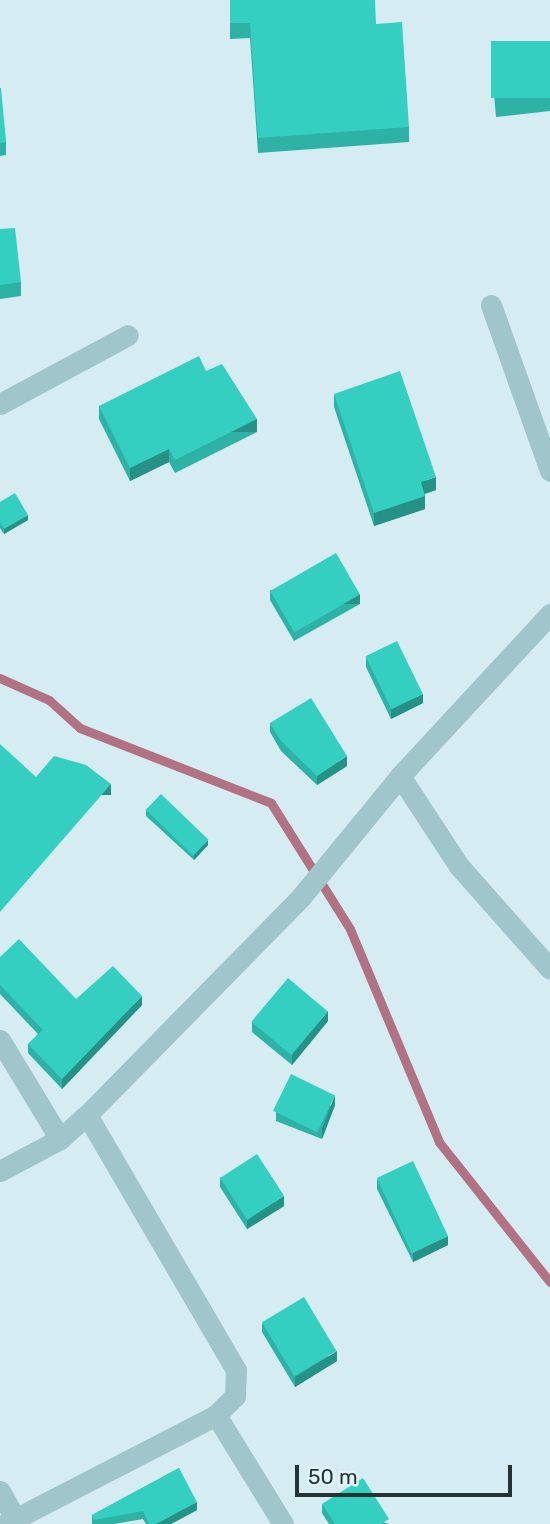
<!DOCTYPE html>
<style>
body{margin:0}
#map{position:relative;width:550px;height:1524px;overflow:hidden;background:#d4ecf2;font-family:Rubik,sans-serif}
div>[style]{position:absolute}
.stream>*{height:9px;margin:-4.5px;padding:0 4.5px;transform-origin:4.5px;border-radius:4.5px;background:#b17284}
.minor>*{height:21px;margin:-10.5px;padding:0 10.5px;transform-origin:10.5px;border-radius:10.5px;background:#a0c5ca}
.wall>*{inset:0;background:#2eb2a6}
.shaded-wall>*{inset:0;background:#259187;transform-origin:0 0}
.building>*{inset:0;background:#35cfc1;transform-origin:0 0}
span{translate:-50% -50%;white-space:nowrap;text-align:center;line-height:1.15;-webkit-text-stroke:7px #e0f5fa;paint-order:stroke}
.scale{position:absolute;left:295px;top:1465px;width:217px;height:32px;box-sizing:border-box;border:4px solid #243333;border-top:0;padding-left:9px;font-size:21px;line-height:24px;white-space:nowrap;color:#243333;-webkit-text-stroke:5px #e0f5fa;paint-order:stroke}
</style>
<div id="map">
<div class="stream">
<div style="left:0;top:678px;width:54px;rotate:24.2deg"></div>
<div style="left:49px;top:700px;width:42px;rotate:42.1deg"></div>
<div style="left:80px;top:728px;width:205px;rotate:21.4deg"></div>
<div style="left:271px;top:803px;width:149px;rotate:57.9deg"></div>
<div style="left:350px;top:929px;width:231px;rotate:67.3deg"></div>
<div style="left:439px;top:1142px;width:179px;rotate:51.6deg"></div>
</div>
<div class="minor">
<div style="left:491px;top:305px;width:176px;rotate:70.4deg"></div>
<div style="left:0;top:404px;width:145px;rotate:-28.3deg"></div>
<div style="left:400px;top:776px;width:108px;rotate:56.8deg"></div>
<div style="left:459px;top:866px;width:137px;rotate:48.5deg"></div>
<div style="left:0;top:1040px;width:116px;rotate:58.8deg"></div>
<div style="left:0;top:1171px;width:68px;rotate:-28.1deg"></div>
<div style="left:60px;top:1139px;width:36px;rotate:-42deg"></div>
<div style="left:87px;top:1115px;width:305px;rotate:-45.5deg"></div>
<div style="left:301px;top:897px;width:156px;rotate:-50.7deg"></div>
<div style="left:400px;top:776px;width:221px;rotate:-47.2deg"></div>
<div style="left:216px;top:1415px;width:128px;rotate:58.4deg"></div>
<div style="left:0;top:1491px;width:38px;rotate:61deg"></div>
<div style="left:5px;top:1524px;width:237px;rotate:-27.3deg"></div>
<div style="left:216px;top:1415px;width:27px;rotate:-45deg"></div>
<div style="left:235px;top:1396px;width:26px;rotate:-88deg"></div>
<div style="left:236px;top:1370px;width:295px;rotate:-120.3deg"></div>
</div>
<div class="wall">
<div style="clip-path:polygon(230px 0,376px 24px,409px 127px,409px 142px,258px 153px,250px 38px,230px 39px)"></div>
<div style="clip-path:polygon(550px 41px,550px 111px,496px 117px,491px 60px,491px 47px)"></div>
<div style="clip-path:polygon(0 88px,6px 142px,6px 155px,0 156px)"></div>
<div style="clip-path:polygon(0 229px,21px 282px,21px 296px,0 299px)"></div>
<div style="clip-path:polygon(206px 371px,257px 432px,175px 473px,169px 462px,130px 481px,99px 419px,99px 406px)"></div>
<div style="clip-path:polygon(334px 394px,436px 490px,425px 494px,425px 509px,374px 526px,334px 407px)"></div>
<div style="clip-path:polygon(0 502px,28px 520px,4px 534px,0 528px)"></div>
<div style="clip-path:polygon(270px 590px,360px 604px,294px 641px,270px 600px)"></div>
<div style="clip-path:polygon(366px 657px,423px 703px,391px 719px,366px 667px)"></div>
<div style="clip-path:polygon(270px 723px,347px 766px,317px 785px,281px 751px,270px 732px)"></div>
<div style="clip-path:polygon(146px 810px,208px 845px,194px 860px,146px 816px)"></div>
<div style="clip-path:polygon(0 957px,76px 999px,142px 1005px,62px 1089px,28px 1053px,28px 1044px,38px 1034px,0 994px)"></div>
<div style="clip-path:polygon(328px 1021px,292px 1065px,252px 1032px,252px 1022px)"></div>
<div style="clip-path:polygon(335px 1105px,322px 1139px,276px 1121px,276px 1112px)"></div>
<div style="clip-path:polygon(220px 1177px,284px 1206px,247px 1229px,220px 1187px)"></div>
<div style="clip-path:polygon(377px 1179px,448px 1245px,413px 1262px,377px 1189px)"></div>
<div style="clip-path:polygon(262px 1323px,337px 1361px,295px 1387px,262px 1332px)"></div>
<div style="clip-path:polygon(179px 1468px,197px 1510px,171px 1524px,146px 1524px,143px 1519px,114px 1524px,92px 1524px,92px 1515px)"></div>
<div style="clip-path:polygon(322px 1504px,389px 1524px,329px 1524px,322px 1513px)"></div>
</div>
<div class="shaded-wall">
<div style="left:257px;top:419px;width:13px;height:92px;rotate:90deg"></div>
<div style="clip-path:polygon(169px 449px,169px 462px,130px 481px,130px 468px)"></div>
<div style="clip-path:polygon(436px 477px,436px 490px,421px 495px,421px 482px)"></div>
<div style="clip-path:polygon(425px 496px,425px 509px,374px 526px,374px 513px)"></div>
<div style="clip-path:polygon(28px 515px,28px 520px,4px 534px,4px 529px)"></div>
<div style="left:360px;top:594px;width:10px;height:76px;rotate:90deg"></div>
<div style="clip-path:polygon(423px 694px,423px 703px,391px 719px,391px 709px)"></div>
<div style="clip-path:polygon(347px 756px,347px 766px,317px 785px,317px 776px)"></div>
<div style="left:111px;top:784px;width:11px;height:169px;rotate:90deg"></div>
<div style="clip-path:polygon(208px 840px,208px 845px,194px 860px,194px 855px)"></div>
<div style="clip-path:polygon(142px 996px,142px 1005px,62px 1089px,62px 1079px)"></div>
<div style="clip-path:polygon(328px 1011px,328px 1021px,292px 1065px,292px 1055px)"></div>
<div style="clip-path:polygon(335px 1095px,335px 1105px,322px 1139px,322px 1129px)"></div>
<div style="clip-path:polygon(284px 1196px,284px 1206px,247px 1229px,247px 1219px)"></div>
<div style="clip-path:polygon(448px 1236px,448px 1245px,413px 1262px,413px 1253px)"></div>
<div style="clip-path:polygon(337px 1351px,337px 1361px,295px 1387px,295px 1377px)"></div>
<div style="clip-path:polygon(197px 1502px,197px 1510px,171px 1524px,156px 1524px)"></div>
</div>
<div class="building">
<div style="clip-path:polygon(230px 0,375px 0,376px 24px,402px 22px,409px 127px,258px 138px,250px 23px,230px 23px)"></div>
<div style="left:550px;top:41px;width:57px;height:59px;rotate:90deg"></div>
<div style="clip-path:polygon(0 88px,1px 88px,6px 142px,0 143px)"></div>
<div style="clip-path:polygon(15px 228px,21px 282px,0 285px,0 229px)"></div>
<div style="clip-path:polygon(199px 356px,206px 371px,222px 364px,257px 419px,175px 460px,169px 449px,130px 468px,99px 406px)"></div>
<div style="clip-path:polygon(400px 371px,436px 477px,421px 482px,425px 496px,374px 513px,334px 394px)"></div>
<div style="clip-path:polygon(15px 493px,28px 515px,4px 529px,0 522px,0 502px)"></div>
<div style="left:336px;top:553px;width:48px;height:76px;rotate:60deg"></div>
<div style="left:397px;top:641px;width:59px;height:35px;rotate:64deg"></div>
<div style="clip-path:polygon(311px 698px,347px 756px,317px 776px,281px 741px,270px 723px)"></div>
<div style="clip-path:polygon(0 744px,36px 777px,54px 756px,86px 765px,111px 784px,0 912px)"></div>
<div style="left:161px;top:794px;width:66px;height:22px;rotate:44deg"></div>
<div style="clip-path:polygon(19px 939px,76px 999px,113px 966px,142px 996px,62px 1079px,28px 1044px,43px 1030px,0 985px,0 957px)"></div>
<div style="left:288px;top:978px;width:52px;height:57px;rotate:40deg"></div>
<div style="left:291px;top:1074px;width:49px;height:41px;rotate:26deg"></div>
<div style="left:257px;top:1154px;width:50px;height:44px;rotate:57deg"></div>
<div style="left:413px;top:1161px;width:83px;height:40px;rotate:65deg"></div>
<div style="left:304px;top:1297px;width:63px;height:49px;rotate:59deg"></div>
<div style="clip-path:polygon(179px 1468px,197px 1502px,156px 1524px,149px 1524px,143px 1511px,94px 1520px,92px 1515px)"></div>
<div style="clip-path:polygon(363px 1478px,389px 1519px,381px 1524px,335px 1524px,322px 1504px)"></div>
</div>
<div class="scale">50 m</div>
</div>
